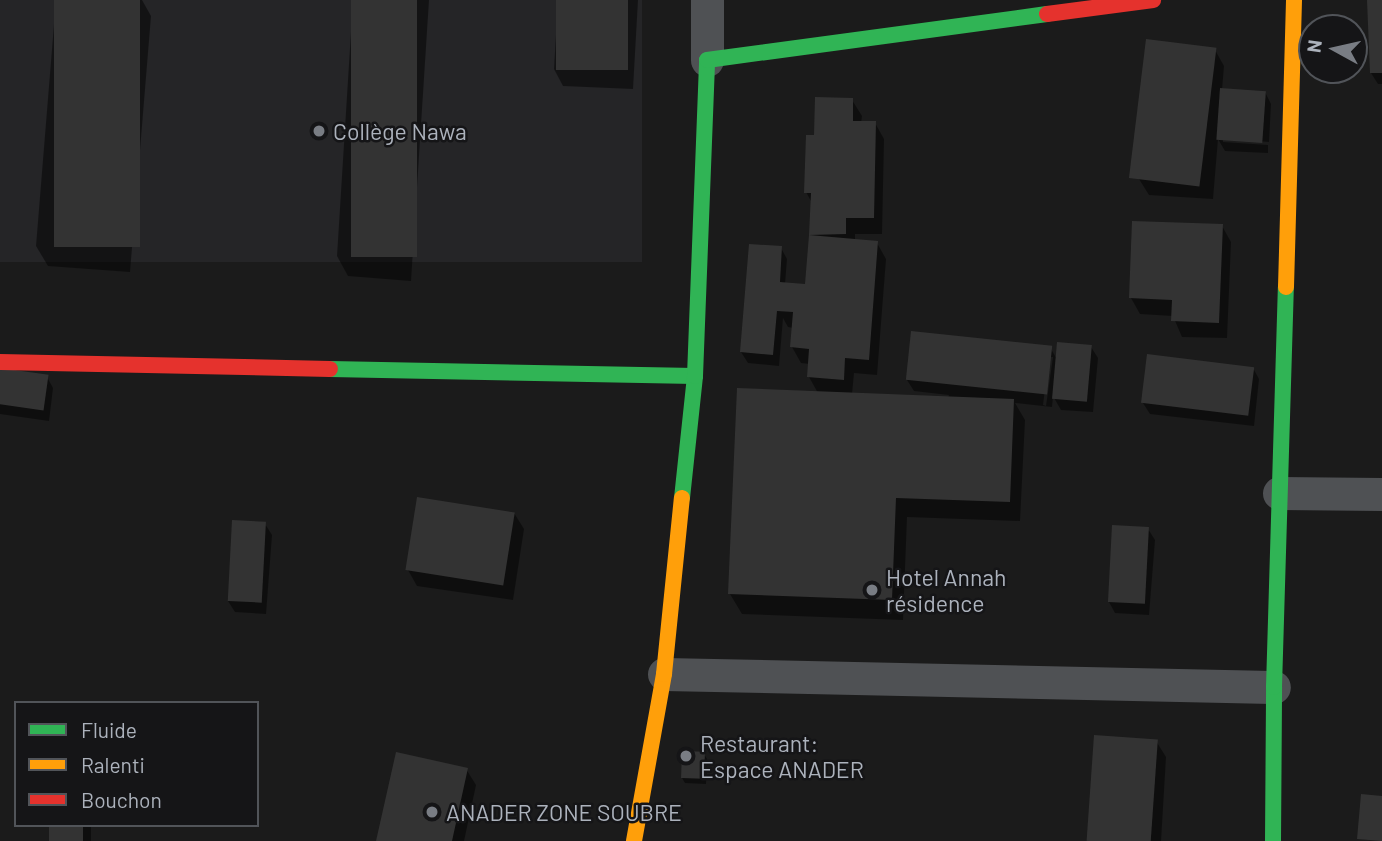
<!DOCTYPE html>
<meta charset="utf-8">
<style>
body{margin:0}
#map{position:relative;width:1382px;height:841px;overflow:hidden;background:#1b1b1b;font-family:Barlow,sans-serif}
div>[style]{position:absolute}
.built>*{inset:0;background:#252527;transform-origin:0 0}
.shadow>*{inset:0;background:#0007;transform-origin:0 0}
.building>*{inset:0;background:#333;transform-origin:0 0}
.street>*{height:33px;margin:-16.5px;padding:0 16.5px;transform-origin:16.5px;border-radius:16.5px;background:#4f5154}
.fast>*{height:16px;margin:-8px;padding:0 8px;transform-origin:8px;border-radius:8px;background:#30b455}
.slow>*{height:16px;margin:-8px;padding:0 8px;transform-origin:8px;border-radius:8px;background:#ff9f0a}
.jam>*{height:16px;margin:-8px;padding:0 8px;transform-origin:8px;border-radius:8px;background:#e5322d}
.dots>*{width:19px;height:19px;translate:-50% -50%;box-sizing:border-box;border:4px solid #151517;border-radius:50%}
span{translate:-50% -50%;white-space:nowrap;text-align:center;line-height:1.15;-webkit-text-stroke:5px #151517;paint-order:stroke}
.poi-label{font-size:23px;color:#acb2bc}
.left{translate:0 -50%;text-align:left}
.legend{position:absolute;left:14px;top:701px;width:245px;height:126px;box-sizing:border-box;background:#151517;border:2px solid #515459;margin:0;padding:9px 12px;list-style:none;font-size:21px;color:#acb2bc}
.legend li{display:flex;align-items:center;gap:14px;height:35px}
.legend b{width:35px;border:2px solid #515459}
.north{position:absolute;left:1298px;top:14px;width:70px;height:70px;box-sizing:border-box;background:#151517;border:2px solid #515459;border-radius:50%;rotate:278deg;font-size:19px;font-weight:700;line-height:28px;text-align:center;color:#acb2bc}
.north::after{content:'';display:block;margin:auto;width:24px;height:32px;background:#797d84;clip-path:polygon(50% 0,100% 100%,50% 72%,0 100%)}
</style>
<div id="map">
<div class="built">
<div style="left:0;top:0;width:642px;height:262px"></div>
</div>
<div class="shadow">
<div style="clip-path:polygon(56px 0,142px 0,151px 16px,130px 272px,48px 266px,36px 246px)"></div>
<div style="clip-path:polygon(353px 0,429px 0,411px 281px,348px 276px,337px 256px)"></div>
<div style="clip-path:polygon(558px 0,638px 0,633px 89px,563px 86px,554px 69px)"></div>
<div style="clip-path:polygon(1369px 0,1382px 0,1382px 84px,1378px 84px,1371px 73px)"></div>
<div style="clip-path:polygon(1215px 50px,1224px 66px,1222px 90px,1265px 92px,1271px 104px,1269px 142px,1223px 138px,1223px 142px,1268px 145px,1268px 153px,1225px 151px,1218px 139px,1213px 199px,1149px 195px,1139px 179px)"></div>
<div style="clip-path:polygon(evenodd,852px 100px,862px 116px,861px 123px,875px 123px,884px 139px,882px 234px,855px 234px,855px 241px,877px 243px,886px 259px,877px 375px,854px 373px,852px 394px,948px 398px,949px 395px,914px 391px,907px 380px,1051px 349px,1058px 361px,1091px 347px,1098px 358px,1093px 412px,1061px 410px,1053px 396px,1052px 407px,1015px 403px,1025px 420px,1020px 521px,907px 517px,903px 620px,742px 614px,730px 594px,818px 393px,809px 377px,810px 364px,801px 363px,792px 347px,794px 328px,788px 327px,783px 318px,779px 366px,748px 363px,741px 352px,781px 248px,787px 259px,785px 284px,807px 286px,812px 203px,806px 192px,815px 136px,852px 100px,1049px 357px,1053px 357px,1046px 406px,1043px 405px,1049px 357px)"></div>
<div style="clip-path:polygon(1222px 226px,1231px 242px,1227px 338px,1182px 337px,1173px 316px,1140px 314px,1131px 298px)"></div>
<div style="clip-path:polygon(1253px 368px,1259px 379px,1254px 426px,1150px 414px,1143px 403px)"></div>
<div style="clip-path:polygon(0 370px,47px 377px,53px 388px,49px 421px,0 414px)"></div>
<div style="clip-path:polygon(514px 513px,524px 529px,513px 600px,417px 586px,408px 570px)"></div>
<div style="clip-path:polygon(265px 524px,272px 535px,266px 614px,235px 612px,228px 601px)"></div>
<div style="clip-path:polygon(1148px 529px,1155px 540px,1149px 615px,1115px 613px,1109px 602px)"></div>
<div style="clip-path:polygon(1156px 741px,1166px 757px,1161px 841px,1090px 841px)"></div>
<div style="clip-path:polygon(704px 754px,707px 759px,706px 784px,685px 783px,682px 778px)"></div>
<div style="clip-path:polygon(466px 769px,476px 785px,464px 841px,378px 841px)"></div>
<div style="left:51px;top:825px;width:40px;height:16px"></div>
</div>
<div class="building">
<div style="left:54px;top:0;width:86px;height:247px"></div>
<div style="left:351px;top:0;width:66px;height:257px"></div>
<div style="left:556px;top:0;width:72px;height:70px"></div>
<div style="clip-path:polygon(1367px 0,1382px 0,1382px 73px,1370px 73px)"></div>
<div style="left:1146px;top:39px;width:71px;height:140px;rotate:7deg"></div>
<div style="left:1220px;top:88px;width:46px;height:52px;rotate:4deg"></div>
<div style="clip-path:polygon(815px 97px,853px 98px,853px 121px,876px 121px,874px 218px,846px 218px,846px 234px,809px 235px,811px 193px,804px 193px,806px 135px,814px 135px)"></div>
<div style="clip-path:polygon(1132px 221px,1223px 224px,1219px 323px,1171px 321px,1172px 300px,1129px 298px)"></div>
<div style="clip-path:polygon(809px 235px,878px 241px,869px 360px,845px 358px,844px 380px,807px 377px,809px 349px,790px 347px,793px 312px,777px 311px,773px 355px,740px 352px,749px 244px,782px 246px,780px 282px,805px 284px)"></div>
<div style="left:911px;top:331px;width:142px;height:49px;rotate:6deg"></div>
<div style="left:1057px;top:342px;width:35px;height:57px;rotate:5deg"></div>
<div style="left:1147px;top:354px;width:108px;height:49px;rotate:7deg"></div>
<div style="left:0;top:368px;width:49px;height:36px;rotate:8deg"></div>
<div style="clip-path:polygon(737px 388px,1014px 399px,1010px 502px,896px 498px,892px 600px,728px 594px)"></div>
<div style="left:417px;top:497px;width:99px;height:74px;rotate:9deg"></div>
<div style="left:232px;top:520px;width:34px;height:81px;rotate:3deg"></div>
<div style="left:1112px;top:525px;width:37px;height:77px;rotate:3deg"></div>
<div style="left:1094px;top:735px;width:64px;height:106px;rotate:4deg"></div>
<div style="left:682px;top:751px;width:23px;height:27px;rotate:2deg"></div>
<div style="clip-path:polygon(396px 752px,468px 768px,452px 841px,376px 841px)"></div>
<div style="clip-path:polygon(1361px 794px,1382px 796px,1382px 841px,1357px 839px)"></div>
<div style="left:49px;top:825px;width:34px;height:16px"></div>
</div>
<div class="street">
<div style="left:707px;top:60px;width:60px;rotate:-90deg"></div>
<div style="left:1279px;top:493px;width:103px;rotate:0.6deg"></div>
<div style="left:664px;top:674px;width:610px;rotate:1.22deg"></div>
</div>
<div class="fast">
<div style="left:330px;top:369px;width:365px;rotate:1.1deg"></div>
<div style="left:682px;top:498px;width:123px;rotate:-83.9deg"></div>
<div style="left:695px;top:376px;width:316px;rotate:-87.8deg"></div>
<div style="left:707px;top:60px;width:343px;rotate:-7.7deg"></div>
<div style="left:1273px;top:841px;width:154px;rotate:-89.6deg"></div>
<div style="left:1274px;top:687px;width:400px;rotate:-88.3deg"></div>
</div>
<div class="slow">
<div style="left:1286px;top:287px;width:287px;rotate:-88.4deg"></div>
<div style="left:634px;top:841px;width:170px;rotate:-79.8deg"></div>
<div style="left:664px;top:674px;width:177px;rotate:-84.2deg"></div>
</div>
<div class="jam">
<div style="left:1047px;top:14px;width:107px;rotate:-7.5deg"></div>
<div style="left:0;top:362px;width:330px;rotate:1.2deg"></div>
</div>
<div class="dots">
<div style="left:319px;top:131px;background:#797d84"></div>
<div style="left:872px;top:590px;background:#797d84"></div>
<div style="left:686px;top:756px;background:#797d84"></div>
<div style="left:432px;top:812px;background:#797d84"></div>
</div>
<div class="poi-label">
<span class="left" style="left:333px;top:131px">Collège Nawa</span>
<span class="left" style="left:886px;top:590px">Hotel Annah<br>résidence</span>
<span class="left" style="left:700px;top:756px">Restaurant:<br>Espace ANADER</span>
<span class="left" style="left:446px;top:812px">ANADER ZONE SOUBRE</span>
</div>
<ul class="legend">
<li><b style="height:9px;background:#30b455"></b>Fluide</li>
<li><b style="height:9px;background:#ff9f0a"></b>Ralenti</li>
<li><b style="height:9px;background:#e5322d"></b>Bouchon</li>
</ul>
<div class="north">N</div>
</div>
